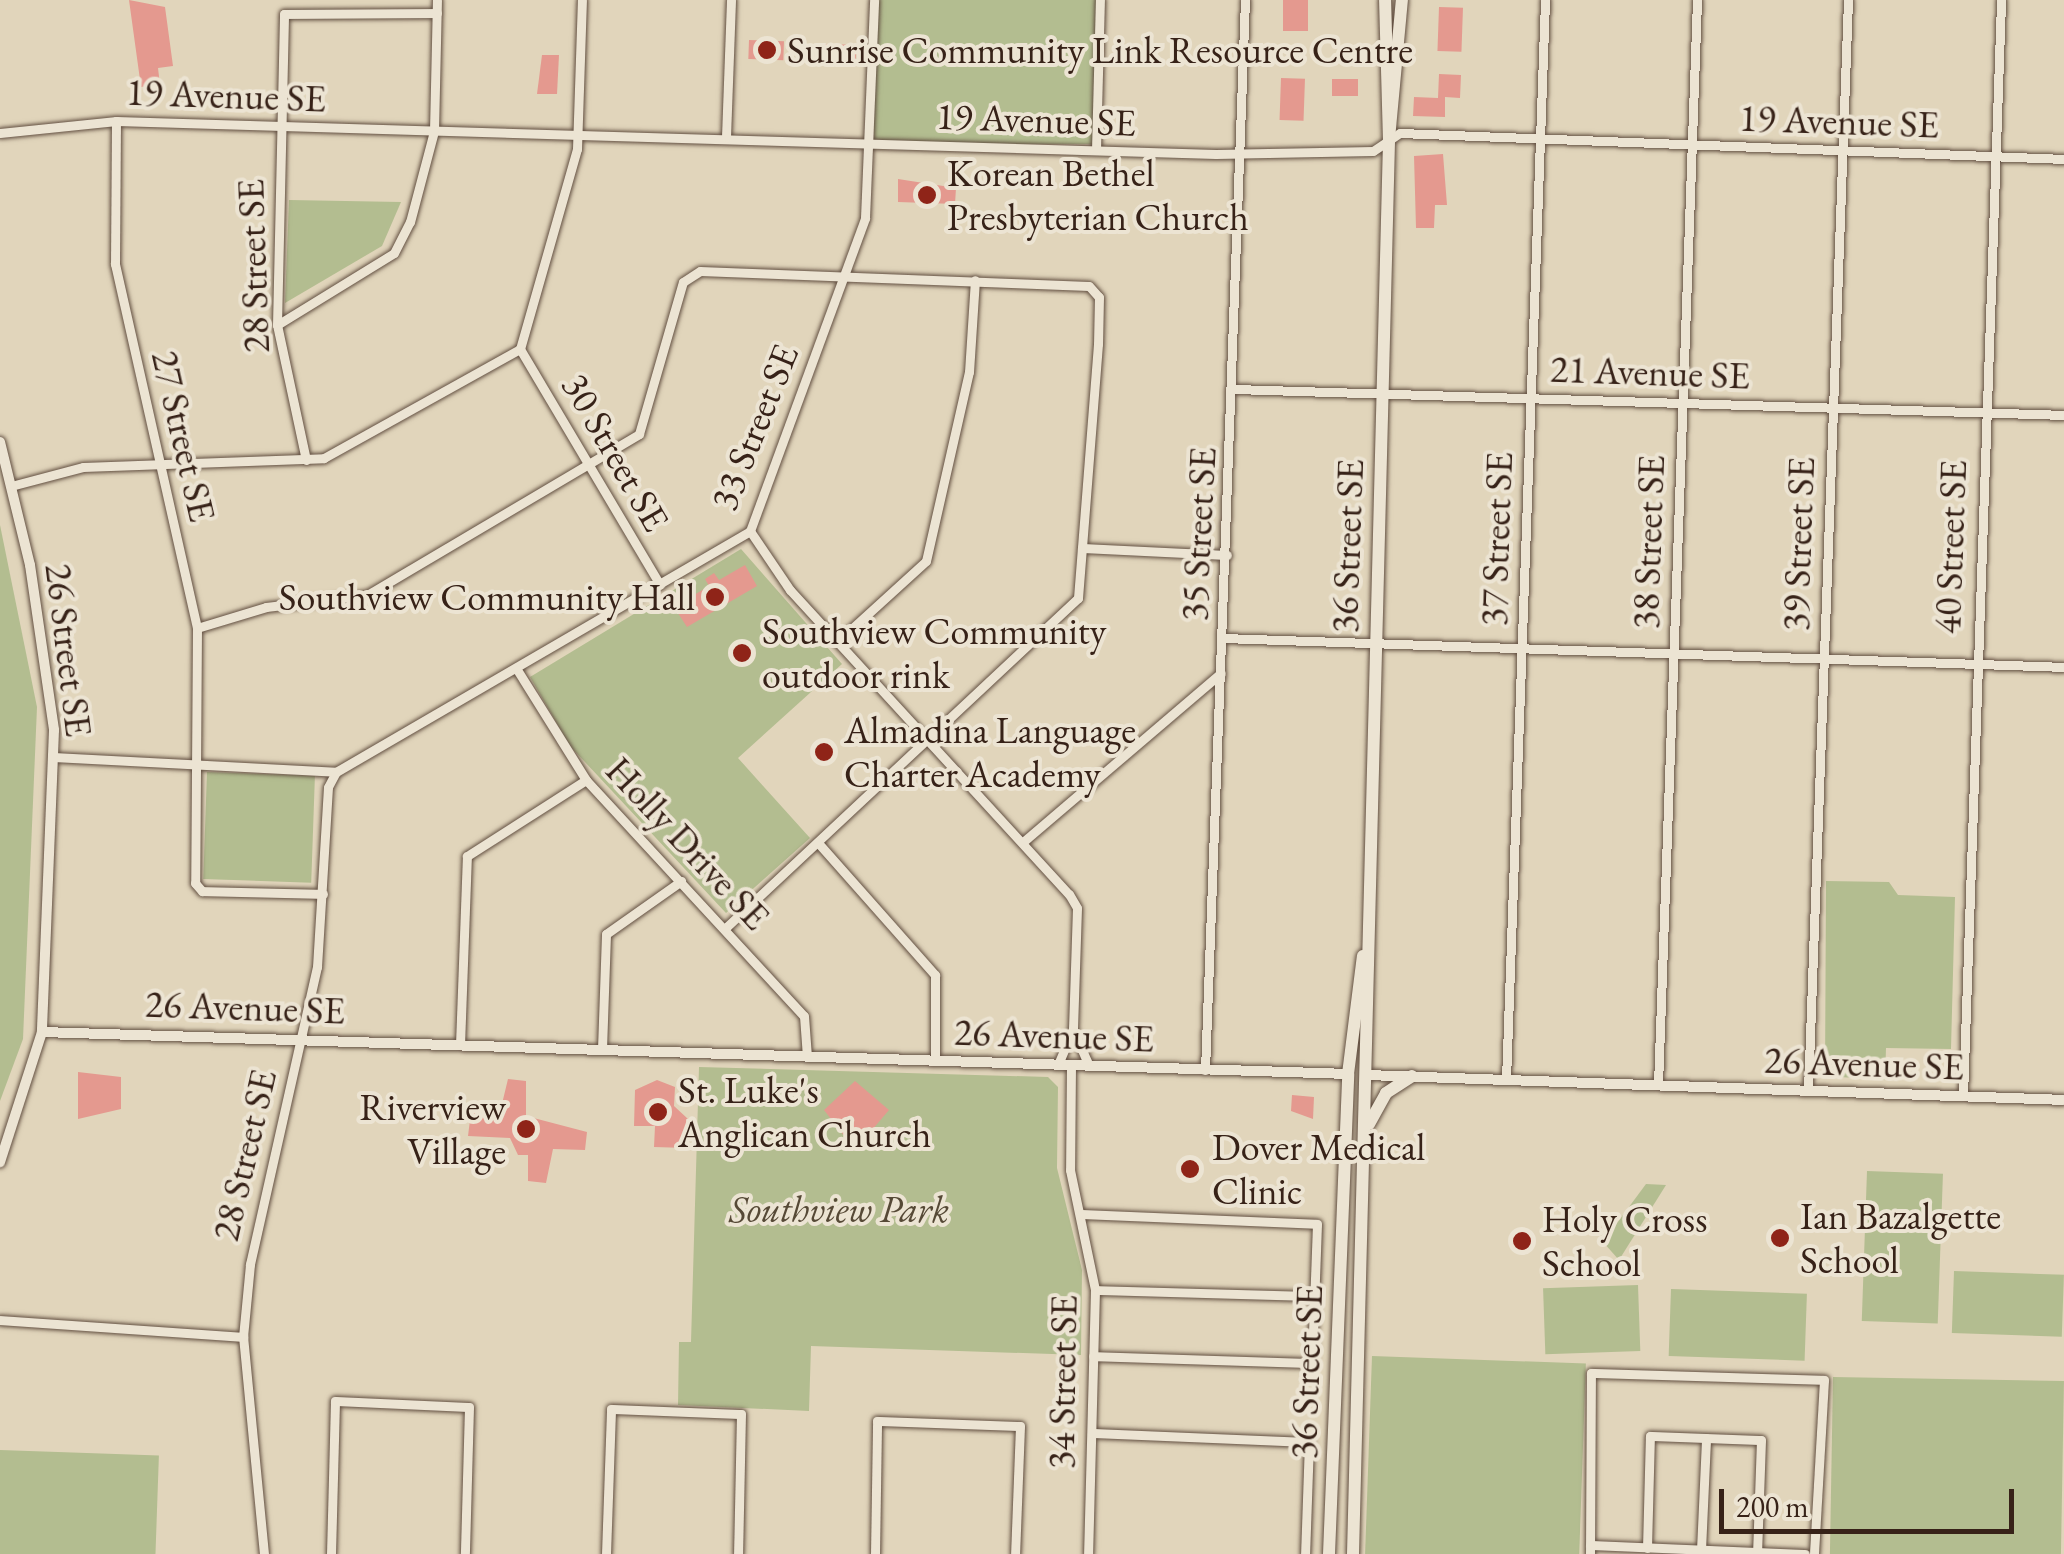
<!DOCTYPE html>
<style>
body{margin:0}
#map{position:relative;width:2064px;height:1554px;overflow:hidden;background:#e1d5bb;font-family:"EB Garamond",serif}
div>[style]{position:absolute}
.green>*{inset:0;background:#b3bd90;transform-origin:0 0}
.building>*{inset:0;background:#e4998f;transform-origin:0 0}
.roads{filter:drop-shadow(0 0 2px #624f41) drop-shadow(0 0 2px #624f41)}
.minor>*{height:9px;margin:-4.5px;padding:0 4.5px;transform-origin:4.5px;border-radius:4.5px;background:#ece4d3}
.tertiary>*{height:10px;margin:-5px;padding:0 5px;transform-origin:5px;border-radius:5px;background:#ece4d3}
.secondary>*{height:12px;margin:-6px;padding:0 6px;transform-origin:6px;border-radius:6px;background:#ece4d3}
.dots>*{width:28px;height:28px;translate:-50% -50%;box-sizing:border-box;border:5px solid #ece4d3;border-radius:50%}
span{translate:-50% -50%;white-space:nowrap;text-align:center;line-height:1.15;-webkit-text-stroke:8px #ece4d3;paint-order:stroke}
.poi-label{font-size:38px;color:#372218}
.left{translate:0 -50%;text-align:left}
.right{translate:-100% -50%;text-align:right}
.street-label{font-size:38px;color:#372218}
.park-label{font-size:38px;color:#564936;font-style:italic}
.scale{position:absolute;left:1719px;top:1489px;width:295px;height:45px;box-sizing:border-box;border:5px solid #372218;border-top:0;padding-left:12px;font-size:30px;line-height:35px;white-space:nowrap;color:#372218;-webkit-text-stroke:8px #ece4d3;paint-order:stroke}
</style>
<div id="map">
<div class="green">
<div style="left:874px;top:0;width:226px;height:144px"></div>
<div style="clip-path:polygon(289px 200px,401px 202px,382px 246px,285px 303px)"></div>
<div style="clip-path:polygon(0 525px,37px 707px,23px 1039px,0 1101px)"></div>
<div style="clip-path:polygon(741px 549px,842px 664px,738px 758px,810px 838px,726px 913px,570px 746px,530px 677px)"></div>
<div style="left:207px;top:772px;width:108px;height:107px;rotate:2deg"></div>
<div style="clip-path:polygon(1826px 881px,1889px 882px,1898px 895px,1955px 897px,1951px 1049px,1886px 1048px,1885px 1080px,1825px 1076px)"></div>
<div style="clip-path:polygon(699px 1067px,1048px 1077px,1058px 1087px,1057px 1168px,1082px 1270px,1081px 1355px,811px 1346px,809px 1411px,678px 1405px,679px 1342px,691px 1342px)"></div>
<div style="left:1867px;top:1171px;width:76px;height:150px;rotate:2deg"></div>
<div style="clip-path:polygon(1646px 1184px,1666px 1185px,1619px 1260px,1603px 1242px)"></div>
<div style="left:1954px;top:1271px;width:110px;height:62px;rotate:2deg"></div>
<div style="left:1638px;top:1285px;width:66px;height:95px;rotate:88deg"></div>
<div style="left:1671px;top:1289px;width:136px;height:67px;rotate:2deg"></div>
<div style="left:1372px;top:1356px;width:214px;height:198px;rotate:2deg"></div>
<div style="left:1833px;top:1377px;width:231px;height:177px;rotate:1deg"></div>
<div style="left:0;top:1450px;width:159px;height:104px;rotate:2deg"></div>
</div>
<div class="building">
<div style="clip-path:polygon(129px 0,165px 7px,173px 66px,158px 68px,160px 85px,141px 87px)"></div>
<div style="left:1283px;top:0;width:25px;height:31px"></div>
<div style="left:1439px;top:7px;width:24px;height:44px;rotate:2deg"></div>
<div style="left:749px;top:40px;width:35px;height:19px;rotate:2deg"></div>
<div style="left:815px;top:44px;width:41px;height:19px;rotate:1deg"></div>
<div style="clip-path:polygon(542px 55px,559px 55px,557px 94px,537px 94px)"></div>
<div style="clip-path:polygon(1439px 74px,1461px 75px,1460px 98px,1445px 97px,1445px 117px,1413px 116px,1414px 97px,1438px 98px)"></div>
<div style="left:1281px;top:78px;width:24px;height:42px;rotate:2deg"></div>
<div style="left:1332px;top:79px;width:26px;height:17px"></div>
<div style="clip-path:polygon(1443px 154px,1447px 205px,1435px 205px,1434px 228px,1416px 228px,1414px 156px)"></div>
<div style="clip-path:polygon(898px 179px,956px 188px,955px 204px,898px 202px)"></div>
<div style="clip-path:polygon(745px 565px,757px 586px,687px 627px,674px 607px,709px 586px,705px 579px,714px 573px,719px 580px)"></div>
<div style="clip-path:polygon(78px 1072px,121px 1077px,121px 1109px,78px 1119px)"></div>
<div style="clip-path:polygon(508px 1079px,526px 1081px,526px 1116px,587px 1132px,585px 1150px,553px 1149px,546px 1183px,528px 1181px,528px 1155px,518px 1155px,510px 1138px,468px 1136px,471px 1112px,500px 1112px)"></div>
<div style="clip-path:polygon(657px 1080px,675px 1087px,674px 1106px,688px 1119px,687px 1148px,654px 1147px,655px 1126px,634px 1126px,635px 1090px)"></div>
<div style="clip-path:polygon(855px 1081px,889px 1110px,855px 1150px,824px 1110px)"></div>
<div style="clip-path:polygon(1292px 1095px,1314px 1097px,1313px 1119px,1291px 1111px)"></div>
</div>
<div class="roads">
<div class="minor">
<div style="left:116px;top:121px;width:143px;rotate:90.4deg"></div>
<div style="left:115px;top:264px;width:373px;rotate:77.3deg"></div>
<div style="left:197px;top:628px;width:255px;rotate:90.4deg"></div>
<div style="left:195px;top:883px;width:11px;rotate:49deg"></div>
<div style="left:202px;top:891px;width:121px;rotate:1.4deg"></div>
<div style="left:0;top:133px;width:117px;rotate:-5.9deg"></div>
<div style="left:116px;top:121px;width:1100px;rotate:1.72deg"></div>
<div style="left:1216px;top:154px;width:157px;rotate:-1.1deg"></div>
<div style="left:1373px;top:151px;width:32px;rotate:-34deg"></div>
<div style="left:1400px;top:133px;width:665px;rotate:2.24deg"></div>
<div style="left:726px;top:137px;width:137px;rotate:-87.9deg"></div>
<div style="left:1096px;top:150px;width:150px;rotate:-88.5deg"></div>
<div style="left:277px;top:325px;width:137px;rotate:-31.6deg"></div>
<div style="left:394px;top:253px;width:35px;rotate:-63deg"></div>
<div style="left:410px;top:222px;width:94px;rotate:-75.2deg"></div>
<div style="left:434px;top:131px;width:131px;rotate:-88.7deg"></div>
<div style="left:520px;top:349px;width:274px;rotate:59.3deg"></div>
<div style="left:1234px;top:389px;width:830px;rotate:1.79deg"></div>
<div style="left:306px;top:460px;width:138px;rotate:-102.1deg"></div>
<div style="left:277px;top:325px;width:311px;rotate:-88.7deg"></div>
<div style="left:284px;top:14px;width:153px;rotate:-0.4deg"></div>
<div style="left:11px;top:486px;width:74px;rotate:-14.8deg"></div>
<div style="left:83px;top:467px;width:241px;rotate:-2.1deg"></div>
<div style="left:324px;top:458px;width:224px;rotate:-29.1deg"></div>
<div style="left:520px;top:349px;width:208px;rotate:-74.1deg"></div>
<div style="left:577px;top:149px;width:149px;rotate:-88.1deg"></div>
<div style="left:750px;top:531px;width:71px;rotate:55.9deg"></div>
<div style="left:790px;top:590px;width:413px;rotate:47.5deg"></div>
<div style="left:1069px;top:894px;width:16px;rotate:60deg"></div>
<div style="left:1077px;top:908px;width:121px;rotate:91.9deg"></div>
<div style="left:1073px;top:1029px;width:39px;rotate:113deg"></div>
<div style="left:1082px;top:548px;width:145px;rotate:2.8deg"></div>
<div style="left:197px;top:628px;width:72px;rotate:-16.9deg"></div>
<div style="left:266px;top:607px;width:102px;rotate:-6.8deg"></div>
<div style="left:367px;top:595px;width:316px;rotate:-30.6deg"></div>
<div style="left:639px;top:434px;width:158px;rotate:-73.9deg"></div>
<div style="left:683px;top:282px;width:20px;rotate:-33deg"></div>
<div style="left:700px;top:271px;width:389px;rotate:2.2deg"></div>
<div style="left:1089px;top:286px;width:15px;rotate:48deg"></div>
<div style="left:1099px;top:297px;width:47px;rotate:91.2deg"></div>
<div style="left:1098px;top:344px;width:255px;rotate:94.5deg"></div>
<div style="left:1078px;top:598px;width:480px;rotate:136.9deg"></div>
<div style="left:1223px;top:638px;width:841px;rotate:1.97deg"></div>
<div style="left:837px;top:642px;width:120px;rotate:-42.3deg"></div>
<div style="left:926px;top:561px;width:194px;rotate:-77.2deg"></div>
<div style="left:969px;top:372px;width:92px;rotate:-86.3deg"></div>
<div style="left:516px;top:668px;width:132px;rotate:58deg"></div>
<div style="left:586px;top:780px;width:321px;rotate:47.3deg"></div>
<div style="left:804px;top:1016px;width:41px;rotate:85.8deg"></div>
<div style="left:53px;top:757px;width:283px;rotate:3deg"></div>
<div style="left:336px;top:772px;width:479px;rotate:-30.2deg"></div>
<div style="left:750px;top:531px;width:333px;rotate:-69.8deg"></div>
<div style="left:865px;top:218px;width:218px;rotate:-87.6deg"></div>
<div style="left:1023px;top:842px;width:260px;rotate:-40.5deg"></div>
<div style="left:820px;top:845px;width:174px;rotate:48.5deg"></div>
<div style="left:935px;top:975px;width:86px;rotate:90deg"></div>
<div style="left:1074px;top:1032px;width:37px;rotate:66deg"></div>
<div style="left:460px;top:1045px;width:189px;rotate:-87.9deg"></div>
<div style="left:467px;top:856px;width:141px;rotate:-32.6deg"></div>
<div style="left:602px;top:1049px;width:115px;rotate:-88deg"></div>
<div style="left:606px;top:934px;width:92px;rotate:-35.2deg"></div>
<div style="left:1071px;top:1065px;width:105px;rotate:90.5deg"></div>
<div style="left:1070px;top:1170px;width:123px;rotate:78.2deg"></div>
<div style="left:1095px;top:1290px;width:264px;rotate:91.5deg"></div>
<div style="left:1205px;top:1070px;width:1071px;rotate:-87.86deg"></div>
<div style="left:1506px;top:1080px;width:1081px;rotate:-87.93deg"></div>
<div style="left:1658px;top:1085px;width:1086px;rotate:-87.94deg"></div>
<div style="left:1808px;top:1091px;width:1092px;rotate:-87.9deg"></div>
<div style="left:1963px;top:1096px;width:1097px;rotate:-88.01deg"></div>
<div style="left:1080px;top:1214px;width:237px;rotate:2.4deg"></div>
<div style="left:1317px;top:1224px;width:139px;rotate:92.1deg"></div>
<div style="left:1312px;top:1363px;width:219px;rotate:-178.2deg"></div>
<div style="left:1095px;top:1290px;width:220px;rotate:1.6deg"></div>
<div style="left:0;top:1320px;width:244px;rotate:4deg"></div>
<div style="left:1092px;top:1433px;width:217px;rotate:2.4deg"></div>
<div style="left:1309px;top:1442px;width:112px;rotate:92deg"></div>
<div style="left:1590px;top:1545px;width:215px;rotate:2.4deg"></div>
<div style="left:1647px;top:1548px;width:112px;rotate:-88.5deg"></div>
<div style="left:1650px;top:1436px;width:111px;rotate:2.1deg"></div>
<div style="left:1761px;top:1440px;width:112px;rotate:92deg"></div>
<div style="left:1701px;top:1550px;width:112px;rotate:-87.4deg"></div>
<div style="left:264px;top:1554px;width:218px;rotate:-95.5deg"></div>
<div style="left:243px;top:1337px;width:73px;rotate:-84.5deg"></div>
<div style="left:250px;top:1264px;width:304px;rotate:-77.3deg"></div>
<div style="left:317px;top:967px;width:180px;rotate:-86.5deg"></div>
<div style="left:328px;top:787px;width:17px;rotate:-62deg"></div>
<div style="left:331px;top:1554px;width:153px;rotate:-88.5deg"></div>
<div style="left:335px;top:1401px;width:134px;rotate:2.6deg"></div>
<div style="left:469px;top:1407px;width:147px;rotate:91.6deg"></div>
<div style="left:606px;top:1554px;width:145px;rotate:-88deg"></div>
<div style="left:611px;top:1409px;width:130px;rotate:2.2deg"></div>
<div style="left:741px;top:1414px;width:140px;rotate:91.2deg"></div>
<div style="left:875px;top:1554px;width:133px;rotate:-89.1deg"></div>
<div style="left:877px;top:1421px;width:143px;rotate:2deg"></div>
<div style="left:1020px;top:1426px;width:128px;rotate:92.2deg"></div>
<div style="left:1590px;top:1554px;width:181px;rotate:-89.7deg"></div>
<div style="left:1591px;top:1373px;width:233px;rotate:1.7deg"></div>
<div style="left:1824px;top:1380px;width:174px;rotate:93.3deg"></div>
</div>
<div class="tertiary">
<div style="left:0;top:442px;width:127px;rotate:76.3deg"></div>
<div style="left:30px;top:565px;width:167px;rotate:81.7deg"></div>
<div style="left:54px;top:730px;width:302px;rotate:92.3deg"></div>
<div style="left:42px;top:1032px;width:137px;rotate:107.9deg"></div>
<div style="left:42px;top:1032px;width:1307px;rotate:1.84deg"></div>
<div style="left:1367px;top:1075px;width:697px;rotate:2.05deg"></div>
</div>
<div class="secondary">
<div style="left:1389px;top:139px;width:140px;rotate:-84.7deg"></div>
<div style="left:1369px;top:1124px;width:35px;rotate:-61deg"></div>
<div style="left:1386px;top:1093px;width:31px;rotate:-33deg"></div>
<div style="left:1329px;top:1554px;width:480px;rotate:-87.7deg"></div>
<div style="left:1348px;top:1074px;width:119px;rotate:-82.8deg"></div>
<div style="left:1353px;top:1554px;width:1413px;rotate:-88.54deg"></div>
<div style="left:1389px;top:141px;width:141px;rotate:-91.6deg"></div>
</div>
</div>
<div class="dots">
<div style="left:767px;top:50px;background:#8f2418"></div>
<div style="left:927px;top:195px;background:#8f2418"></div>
<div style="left:715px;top:597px;background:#8f2418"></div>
<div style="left:742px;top:653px;background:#8f2418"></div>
<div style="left:824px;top:752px;background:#8f2418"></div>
<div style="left:658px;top:1112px;background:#8f2418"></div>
<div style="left:526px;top:1129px;background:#8f2418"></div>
<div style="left:1190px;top:1169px;background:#8f2418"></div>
<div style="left:1780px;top:1238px;background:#8f2418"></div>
<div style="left:1522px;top:1241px;background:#8f2418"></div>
</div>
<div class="poi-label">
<span class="left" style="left:787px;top:50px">Sunrise Community Link Resource Centre</span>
<span class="left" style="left:947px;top:195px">Korean Bethel<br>Presbyterian Church</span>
<span class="right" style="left:695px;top:597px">Southview Community Hall</span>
<span class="left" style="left:762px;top:653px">Southview Community<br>outdoor rink</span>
<span class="left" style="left:844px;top:752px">Almadina Language<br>Charter Academy</span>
<span class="left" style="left:678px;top:1112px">St. Luke's<br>Anglican Church</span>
<span class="right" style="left:506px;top:1129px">Riverview<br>Village</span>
<span class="left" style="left:1212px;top:1169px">Dover Medical<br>Clinic</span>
<span class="left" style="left:1800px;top:1238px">Ian Bazalgette<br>School</span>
<span class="left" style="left:1542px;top:1241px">Holy Cross<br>School</span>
</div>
<div class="street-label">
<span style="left:226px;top:95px;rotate:2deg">19 Avenue SE</span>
<span style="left:1036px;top:119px;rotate:2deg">19 Avenue SE</span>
<span style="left:1839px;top:121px;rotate:2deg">19 Avenue SE</span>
<span style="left:253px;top:266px;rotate:-92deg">28 Street SE</span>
<span style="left:1650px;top:372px;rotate:2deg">21 Avenue SE</span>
<span style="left:754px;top:427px;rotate:-68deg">33 Street SE</span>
<span style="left:184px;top:436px;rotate:77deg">27 Street SE</span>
<span style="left:616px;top:452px;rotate:60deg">30 Street SE</span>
<span style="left:1198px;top:534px;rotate:-87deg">35 Street SE</span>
<span style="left:1496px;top:539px;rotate:-88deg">37 Street SE</span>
<span style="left:1648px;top:542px;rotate:-88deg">38 Street SE</span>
<span style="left:1798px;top:544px;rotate:-88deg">39 Street SE</span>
<span style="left:1347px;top:546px;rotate:-88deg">36 Street SE</span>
<span style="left:1950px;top:547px;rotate:-88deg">40 Street SE</span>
<span style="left:69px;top:650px;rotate:83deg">26 Street SE</span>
<span style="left:688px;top:843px;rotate:47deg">Holly Drive SE</span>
<span style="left:245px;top:1007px;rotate:2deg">26 Avenue SE</span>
<span style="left:1054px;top:1035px;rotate:2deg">26 Avenue SE</span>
<span style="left:1864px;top:1063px;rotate:2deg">26 Avenue SE</span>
<span style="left:244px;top:1155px;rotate:-77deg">28 Street SE</span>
<span style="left:1306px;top:1372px;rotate:-88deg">36 Street SE</span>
<span style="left:1062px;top:1382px;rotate:-89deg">34 Street SE</span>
</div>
<div class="park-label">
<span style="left:839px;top:1209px">Southview Park</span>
</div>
<div class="scale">200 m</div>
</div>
